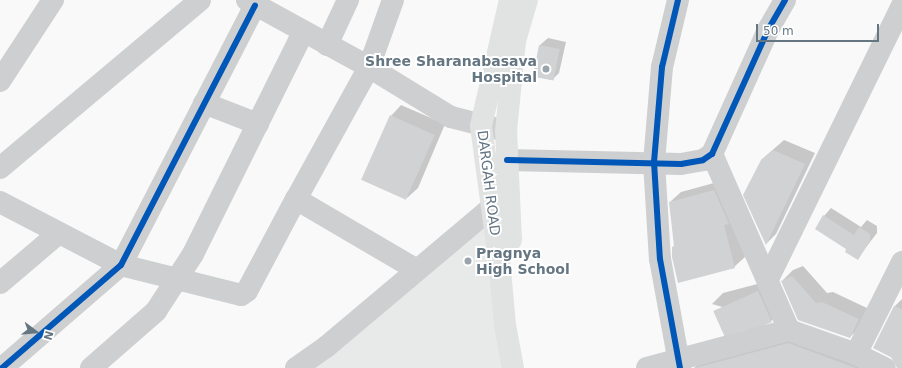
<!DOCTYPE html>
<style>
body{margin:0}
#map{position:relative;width:902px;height:368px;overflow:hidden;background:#f9f9f9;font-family:"DejaVu Sans",sans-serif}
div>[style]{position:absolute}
.built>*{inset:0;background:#e8e9e9}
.shadow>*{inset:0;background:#0003}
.building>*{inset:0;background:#d0d2d3;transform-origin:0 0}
.minor>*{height:22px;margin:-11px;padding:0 11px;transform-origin:11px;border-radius:11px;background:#cecfd0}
.major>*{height:22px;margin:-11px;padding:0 11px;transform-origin:11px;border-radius:11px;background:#e1e2e2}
.cycleway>*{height:6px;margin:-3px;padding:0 3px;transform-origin:3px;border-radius:3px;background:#0057b8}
.dots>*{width:11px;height:11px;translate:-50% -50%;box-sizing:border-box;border:2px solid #fff;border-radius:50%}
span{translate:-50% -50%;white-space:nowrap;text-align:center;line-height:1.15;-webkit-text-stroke:4px #fff;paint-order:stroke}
.poi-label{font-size:14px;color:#657683;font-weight:700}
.right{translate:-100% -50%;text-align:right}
.left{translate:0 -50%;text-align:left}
.street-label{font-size:14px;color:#657683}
.north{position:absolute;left:16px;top:312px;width:40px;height:40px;-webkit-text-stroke:3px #fff;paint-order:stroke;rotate:106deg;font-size:11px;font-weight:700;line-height:16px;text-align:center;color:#657683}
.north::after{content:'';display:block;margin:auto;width:14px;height:18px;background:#657683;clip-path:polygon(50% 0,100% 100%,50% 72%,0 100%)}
.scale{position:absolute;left:756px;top:24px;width:123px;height:18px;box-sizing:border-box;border:2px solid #657683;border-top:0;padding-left:5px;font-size:12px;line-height:14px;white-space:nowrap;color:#657683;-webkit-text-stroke:3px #fff;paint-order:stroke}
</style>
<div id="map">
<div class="built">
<div style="clip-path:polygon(489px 224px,508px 368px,312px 368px)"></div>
</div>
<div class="shadow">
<div style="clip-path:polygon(548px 38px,566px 42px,559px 73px,552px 80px,533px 76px,540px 45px)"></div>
<div style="clip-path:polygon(401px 105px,445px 124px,418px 188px,407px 198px,391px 116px)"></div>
<div style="clip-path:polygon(784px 140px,815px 153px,776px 234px,766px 244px,761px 160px)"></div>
<div style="clip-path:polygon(725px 180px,745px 257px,734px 267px,673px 247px,675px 245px,670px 202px,681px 192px)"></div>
<div style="clip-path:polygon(831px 208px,861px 227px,867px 220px,877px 226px,877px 233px,857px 259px,824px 216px)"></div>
<div style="clip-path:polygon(803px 266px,827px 293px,833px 292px,869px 309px,860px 327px,850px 337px,783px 280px,793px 270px)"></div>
<div style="clip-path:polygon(769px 281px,782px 310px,771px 321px,712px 304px,723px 293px)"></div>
<div style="clip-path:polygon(902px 299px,902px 363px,874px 348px,895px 306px)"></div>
<div style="clip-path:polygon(801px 332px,881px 368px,694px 368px,705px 358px)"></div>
</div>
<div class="building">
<div style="left:539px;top:45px;width:21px;height:32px;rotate:11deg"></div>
<div style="left:390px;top:115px;width:49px;height:71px;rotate:24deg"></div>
<div style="clip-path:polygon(773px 150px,805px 164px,766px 245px,743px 195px,761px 160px)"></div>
<div style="clip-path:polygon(714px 190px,729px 224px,724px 225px,735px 268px,678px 283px,672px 257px,672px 247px,674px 246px,669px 202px)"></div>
<div style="clip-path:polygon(823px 215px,854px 235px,859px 227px,870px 234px,870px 241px,858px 260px,845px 252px,846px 249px,815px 229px)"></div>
<div style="clip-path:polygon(792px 276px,816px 303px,822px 302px,859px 319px,850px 338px,798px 320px,781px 281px)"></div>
<div style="left:758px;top:291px;width:34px;height:49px;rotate:66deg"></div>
<div style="clip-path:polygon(894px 306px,902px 309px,902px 368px,897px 368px,891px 357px,873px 348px)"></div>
<div style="clip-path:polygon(788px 343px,856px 368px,695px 368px)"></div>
</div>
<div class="minor">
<div style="left:247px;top:0;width:139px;rotate:28.8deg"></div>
<div style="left:369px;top:67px;width:96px;rotate:31.4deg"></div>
<div style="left:451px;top:117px;width:57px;rotate:14.3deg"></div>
<div style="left:393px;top:0;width:71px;rotate:109.7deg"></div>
<div style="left:369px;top:67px;width:151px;rotate:118.9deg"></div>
<div style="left:296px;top:199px;width:140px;rotate:30.4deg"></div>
<div style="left:678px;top:0;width:69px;rotate:103.4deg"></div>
<div style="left:662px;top:67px;width:95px;rotate:94.8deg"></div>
<div style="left:654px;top:162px;width:97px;rotate:86.5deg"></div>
<div style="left:660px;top:259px;width:111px;rotate:79.6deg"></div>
<div style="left:327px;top:45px;width:50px;rotate:-65deg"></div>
<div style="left:0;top:81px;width:97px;rotate:-56.8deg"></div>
<div style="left:204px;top:103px;width:58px;rotate:21.3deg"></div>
<div style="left:712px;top:154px;width:192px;rotate:66.4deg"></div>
<div style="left:789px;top:330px;width:71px;rotate:19.7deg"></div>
<div style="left:856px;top:354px;width:32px;rotate:26deg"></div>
<div style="left:507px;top:160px;width:174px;rotate:1.3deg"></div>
<div style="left:681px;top:164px;width:22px;rotate:-10deg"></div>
<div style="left:703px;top:160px;width:11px;rotate:-34deg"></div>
<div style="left:712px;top:154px;width:138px;rotate:-65.7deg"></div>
<div style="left:769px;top:28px;width:32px;rotate:-60deg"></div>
<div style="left:0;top:168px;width:261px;rotate:-40deg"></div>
<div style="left:0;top:202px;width:136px;rotate:27.5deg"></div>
<div style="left:121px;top:265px;width:124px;rotate:14deg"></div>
<div style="left:241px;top:295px;width:7px;rotate:-34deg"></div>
<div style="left:247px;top:291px;width:104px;rotate:-62deg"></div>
<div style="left:768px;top:279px;width:305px;rotate:-63.9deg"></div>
<div style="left:0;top:283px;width:77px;rotate:-40.3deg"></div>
<div style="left:856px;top:354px;width:103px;rotate:-63.4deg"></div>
<div style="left:2px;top:368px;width:157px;rotate:-40.9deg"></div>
<div style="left:121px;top:265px;width:292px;rotate:-62.7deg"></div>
<div style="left:91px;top:368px;width:86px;rotate:-41.2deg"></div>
<div style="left:156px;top:311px;width:68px;rotate:-57deg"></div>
<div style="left:193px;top:254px;width:248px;rotate:-63.6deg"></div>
<div style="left:296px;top:368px;width:37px;rotate:-35deg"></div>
<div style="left:326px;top:347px;width:217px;rotate:-40.1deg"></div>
<div style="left:647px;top:368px;width:147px;rotate:-15deg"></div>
</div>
<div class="major">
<div style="left:510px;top:0;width:129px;rotate:103deg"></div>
<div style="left:481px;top:126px;width:134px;rotate:82.3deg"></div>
<div style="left:499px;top:259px;width:66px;rotate:84.8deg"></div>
<div style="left:505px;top:325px;width:44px;rotate:79.5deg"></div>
<div style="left:511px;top:240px;width:109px;rotate:-92.6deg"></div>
<div style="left:506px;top:131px;width:90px;rotate:-84.3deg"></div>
<div style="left:515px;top:41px;width:43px;rotate:-73.7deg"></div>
</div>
<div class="cycleway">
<div style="left:678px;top:0;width:69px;rotate:103.4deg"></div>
<div style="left:662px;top:67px;width:95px;rotate:94.8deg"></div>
<div style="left:654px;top:162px;width:97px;rotate:86.5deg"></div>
<div style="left:660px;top:259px;width:111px;rotate:79.6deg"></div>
<div style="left:507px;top:160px;width:174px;rotate:1.3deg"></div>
<div style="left:681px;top:164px;width:22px;rotate:-10deg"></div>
<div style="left:703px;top:160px;width:11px;rotate:-34deg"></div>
<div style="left:712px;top:154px;width:138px;rotate:-65.7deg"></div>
<div style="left:769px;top:28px;width:32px;rotate:-60deg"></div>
<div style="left:2px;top:368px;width:157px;rotate:-40.9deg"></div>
<div style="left:121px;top:265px;width:292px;rotate:-62.7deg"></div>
</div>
<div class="dots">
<div style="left:546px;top:69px;background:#99a4ac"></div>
<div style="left:468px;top:261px;background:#99a4ac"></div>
</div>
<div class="poi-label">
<span class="right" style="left:537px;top:69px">Shree Sharanabasava<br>Hospital</span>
<span class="left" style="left:476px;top:261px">Pragnya<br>High School</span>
</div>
<div class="street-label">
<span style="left:489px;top:183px;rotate:83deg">DARGAH ROAD</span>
</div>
<div class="north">N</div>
<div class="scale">50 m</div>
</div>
